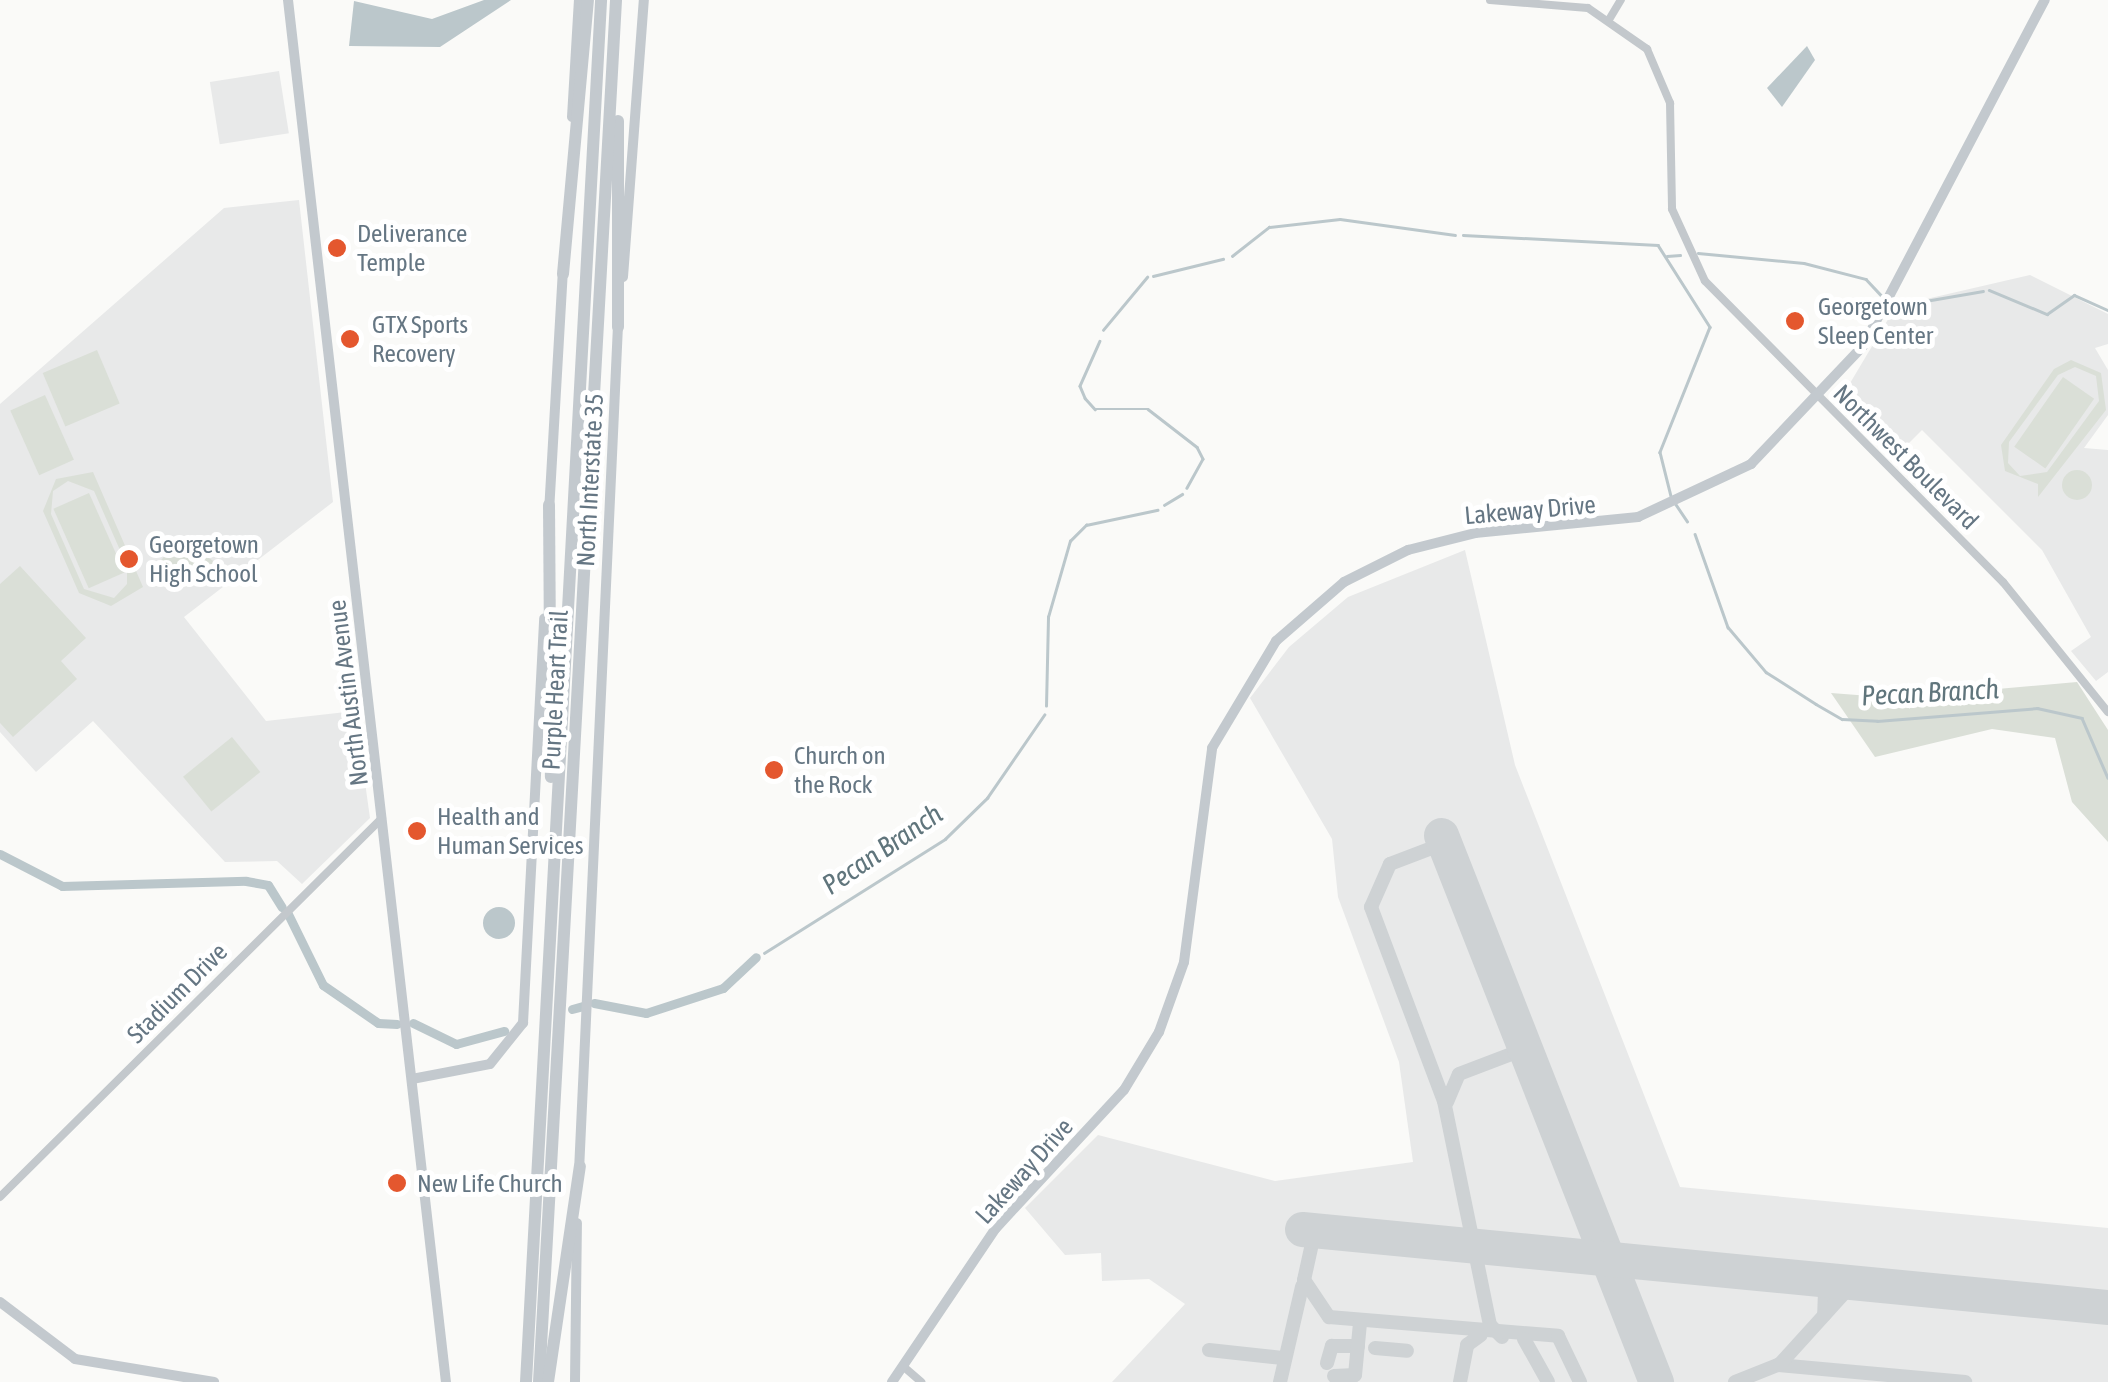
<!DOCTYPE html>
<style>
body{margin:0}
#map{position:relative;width:2108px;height:1382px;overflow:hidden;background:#fafaf8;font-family:"Asap Condensed",sans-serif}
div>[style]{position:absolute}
.built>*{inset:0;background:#e8e9e9;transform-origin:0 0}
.green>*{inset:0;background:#dadfd7;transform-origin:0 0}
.round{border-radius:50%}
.water>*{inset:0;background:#bbc7cb}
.stream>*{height:2.5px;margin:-1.25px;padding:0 1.25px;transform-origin:1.25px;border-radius:1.25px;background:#bbc7cb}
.river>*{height:9px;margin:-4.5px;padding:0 4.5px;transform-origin:4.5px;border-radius:4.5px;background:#bbc7cb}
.taxiway>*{height:14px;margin:-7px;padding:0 7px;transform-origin:7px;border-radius:7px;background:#ced2d4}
.runway>*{height:35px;margin:-17.5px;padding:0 17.5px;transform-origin:17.5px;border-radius:17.5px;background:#ced2d4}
.minor>*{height:8px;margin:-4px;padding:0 4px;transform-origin:4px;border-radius:4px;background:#c3c8cc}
.major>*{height:10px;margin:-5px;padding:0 5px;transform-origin:5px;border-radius:5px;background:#c3c9ce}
.highway>*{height:12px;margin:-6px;padding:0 6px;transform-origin:6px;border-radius:6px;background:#c3c9ce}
.dots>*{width:28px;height:28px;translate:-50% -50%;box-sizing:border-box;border:5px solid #fff;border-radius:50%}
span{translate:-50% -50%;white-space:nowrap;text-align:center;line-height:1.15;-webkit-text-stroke:10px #fff;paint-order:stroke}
.poi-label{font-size:25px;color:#657683}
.left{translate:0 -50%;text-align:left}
.street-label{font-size:25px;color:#657683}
.water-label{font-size:28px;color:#60757c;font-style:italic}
</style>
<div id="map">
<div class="built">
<div style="left:279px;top:71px;width:63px;height:70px;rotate:81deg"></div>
<div style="clip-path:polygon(299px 200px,333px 502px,184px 617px,266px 721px,355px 711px,370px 818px,302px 884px,277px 861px,225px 862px,93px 721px,36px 772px,0 732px,0 404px,224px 208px)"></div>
<div style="clip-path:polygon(2030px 275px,2108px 314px,2108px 344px,2095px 348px,2108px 370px,2108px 415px,2084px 448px,2108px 450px,2108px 672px,2096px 681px,2071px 651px,2091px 637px,2042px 550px,1922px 430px,1892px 460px,1837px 405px,1896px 306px)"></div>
<div style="clip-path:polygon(1465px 550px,1515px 765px,1680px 1187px,2108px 1228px,2108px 1382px,1112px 1382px,1185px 1304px,1149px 1279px,1102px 1281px,1101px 1253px,1065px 1255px,1025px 1208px,1098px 1135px,1275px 1181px,1413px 1162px,1399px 1062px,1338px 897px,1332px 839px,1250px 698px,1289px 647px,1348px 597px)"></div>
</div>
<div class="green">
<div style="left:97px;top:350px;width:58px;height:59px;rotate:67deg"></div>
<div style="clip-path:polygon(evenodd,2071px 360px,2101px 373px,2106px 410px,2038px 497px,2038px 484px,2005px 471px,2001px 445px,2054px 369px,2071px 360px,2075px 367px,2096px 376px,2099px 401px,2047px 472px,2020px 476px,2008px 463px,2009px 442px,2058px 375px,2075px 367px)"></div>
<div style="left:2063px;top:377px;width:38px;height:85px;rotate:35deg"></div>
<div style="left:45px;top:395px;width:71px;height:38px;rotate:66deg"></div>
<div class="round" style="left:2062px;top:470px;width:30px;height:30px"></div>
<div style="clip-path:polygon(evenodd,93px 472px,143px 587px,111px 606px,79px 593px,43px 511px,56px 479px,93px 472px,68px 481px,94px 491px,127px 566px,127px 584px,114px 598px,84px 589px,51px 514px,53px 491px,68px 481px)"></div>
<div style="left:89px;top:493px;width:87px;height:39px;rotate:66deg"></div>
<div style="clip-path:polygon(180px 537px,220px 566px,203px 584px,169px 589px,149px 575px)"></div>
<div style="clip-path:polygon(20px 566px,86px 638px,61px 661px,77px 679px,13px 737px,0 723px,0 584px)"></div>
<div style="clip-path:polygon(2077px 682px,2108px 730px,2108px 842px,2072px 802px,2055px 738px,1992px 729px,1875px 757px,1831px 693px,1896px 698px)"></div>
<div style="left:232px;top:737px;width:45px;height:63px;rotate:51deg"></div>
</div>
<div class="water">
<div style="clip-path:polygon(484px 0,511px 0,440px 47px,349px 46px,354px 1px,432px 19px)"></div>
<div style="clip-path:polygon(1807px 46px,1815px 60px,1782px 107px,1767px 88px)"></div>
<div class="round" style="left:483px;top:907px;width:32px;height:32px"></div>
</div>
<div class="stream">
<div style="left:1463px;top:235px;width:195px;rotate:2.9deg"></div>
<div style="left:1658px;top:245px;width:97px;rotate:57.6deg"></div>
<div style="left:1710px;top:327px;width:135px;rotate:111.8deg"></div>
<div style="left:1660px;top:452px;width:45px;rotate:76deg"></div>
<div style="left:1698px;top:253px;width:106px;rotate:5.4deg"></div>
<div style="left:1804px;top:263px;width:64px;rotate:14.5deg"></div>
<div style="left:1866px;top:279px;width:22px;rotate:47deg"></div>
<div style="left:1232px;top:256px;width:47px;rotate:-38.1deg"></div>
<div style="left:1269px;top:227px;width:71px;rotate:-6.4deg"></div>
<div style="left:1340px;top:219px;width:116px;rotate:7.9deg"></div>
<div style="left:1667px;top:256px;width:13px;rotate:-4deg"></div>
<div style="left:1153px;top:276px;width:72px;rotate:-13.7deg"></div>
<div style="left:1989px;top:290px;width:63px;rotate:22.5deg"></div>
<div style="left:2047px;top:314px;width:33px;rotate:-35deg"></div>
<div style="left:2074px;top:295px;width:37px;rotate:24deg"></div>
<div style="left:1896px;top:303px;width:3px;rotate:18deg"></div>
<div style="left:1902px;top:305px;width:82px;rotate:-9.8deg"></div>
<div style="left:1103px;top:330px;width:69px;rotate:-50.3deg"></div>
<div style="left:1100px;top:341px;width:49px;rotate:114deg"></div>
<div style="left:1080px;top:386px;width:13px;rotate:67deg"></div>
<div style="left:1085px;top:398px;width:15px;rotate:48deg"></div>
<div style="left:1095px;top:409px;width:53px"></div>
<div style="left:1148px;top:409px;width:62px;rotate:37.8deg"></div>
<div style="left:1197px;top:447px;width:13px;rotate:63deg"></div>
<div style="left:1203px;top:459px;width:33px;rotate:119deg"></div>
<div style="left:1675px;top:503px;width:22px;rotate:56deg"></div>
<div style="left:1164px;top:505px;width:21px;rotate:-31deg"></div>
<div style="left:1695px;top:534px;width:99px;rotate:70.5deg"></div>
<div style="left:1728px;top:627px;width:59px;rotate:49.8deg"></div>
<div style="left:1766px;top:672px;width:59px;rotate:32.6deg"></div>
<div style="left:1816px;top:704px;width:30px;rotate:30deg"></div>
<div style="left:1842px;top:719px;width:35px;rotate:3deg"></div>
<div style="left:1877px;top:721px;width:161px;rotate:-4.6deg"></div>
<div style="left:2037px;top:708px;width:46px;rotate:12.5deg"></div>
<div style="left:2082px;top:718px;width:65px;rotate:66.6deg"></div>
<div style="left:1046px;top:706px;width:89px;rotate:-88.7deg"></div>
<div style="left:1048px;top:617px;width:79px;rotate:-73.9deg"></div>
<div style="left:1070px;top:541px;width:23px;rotate:-45deg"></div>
<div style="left:1086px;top:525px;width:73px;rotate:-11.9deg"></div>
<div style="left:764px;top:953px;width:214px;rotate:-32.2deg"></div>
<div style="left:945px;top:839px;width:59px;rotate:-44.3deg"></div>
<div style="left:987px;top:798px;width:101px;rotate:-55.5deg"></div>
</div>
<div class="river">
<div style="left:0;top:854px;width:70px;rotate:27.3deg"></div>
<div style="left:62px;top:886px;width:184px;rotate:-1.6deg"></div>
<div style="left:246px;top:881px;width:22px;rotate:10deg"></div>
<div style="left:268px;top:885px;width:26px;rotate:58deg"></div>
<div style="left:288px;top:914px;width:79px;rotate:63.8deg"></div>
<div style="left:323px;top:985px;width:67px;rotate:34.6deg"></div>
<div style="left:378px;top:1023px;width:19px;rotate:3deg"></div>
<div style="left:594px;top:1003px;width:53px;rotate:10.9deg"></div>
<div style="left:646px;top:1013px;width:81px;rotate:-18deg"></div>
<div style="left:723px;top:988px;width:45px;rotate:-43.2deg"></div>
<div style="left:572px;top:1009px;width:11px;rotate:-15deg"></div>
<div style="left:413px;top:1023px;width:48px;rotate:26deg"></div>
<div style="left:456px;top:1044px;width:50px;rotate:-15.2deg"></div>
</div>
<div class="taxiway">
<div style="left:1445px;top:843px;width:59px;rotate:159.1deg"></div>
<div style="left:1390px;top:864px;width:47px;rotate:113.8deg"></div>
<div style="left:1371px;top:907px;width:207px;rotate:69.4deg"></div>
<div style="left:1444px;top:1101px;width:229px;rotate:78.4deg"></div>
<div style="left:1490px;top:1325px;width:17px;rotate:45deg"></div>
<div style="left:1514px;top:1053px;width:20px;rotate:-75deg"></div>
<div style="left:1447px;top:1102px;width:30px;rotate:-67deg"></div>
<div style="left:1459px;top:1074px;width:59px;rotate:-20.9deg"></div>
<div style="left:1514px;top:1053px;width:18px;rotate:29deg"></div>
<div style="left:1315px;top:1230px;width:51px;rotate:102.4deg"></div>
<div style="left:1304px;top:1280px;width:45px;rotate:56deg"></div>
<div style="left:1329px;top:1317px;width:230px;rotate:4.7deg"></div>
<div style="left:1558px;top:1336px;width:51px;rotate:64.4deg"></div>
<div style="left:1804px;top:1278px;width:25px;rotate:32deg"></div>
<div style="left:1825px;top:1291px;width:24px;rotate:92deg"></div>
<div style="left:1524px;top:1339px;width:49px;rotate:60.8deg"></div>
<div style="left:1375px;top:1348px;width:32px;rotate:5deg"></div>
<div style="left:1209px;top:1350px;width:74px;rotate:6.2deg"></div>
<div style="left:1327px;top:1363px;width:18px;rotate:-74deg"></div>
<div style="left:1332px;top:1346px;width:26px"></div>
<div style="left:1778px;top:1365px;width:188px;rotate:5.2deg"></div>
<div style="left:1334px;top:1376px;width:21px;rotate:-3deg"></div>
<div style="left:1355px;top:1375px;width:52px;rotate:-84.5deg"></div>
<div style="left:1280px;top:1382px;width:98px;rotate:-77deg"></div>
<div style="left:1460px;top:1382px;width:38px;rotate:-79deg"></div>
<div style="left:1467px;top:1345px;width:17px;rotate:-36deg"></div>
<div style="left:1735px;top:1382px;width:48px;rotate:-21.8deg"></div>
<div style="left:1780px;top:1364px;width:100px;rotate:-47.8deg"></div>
<div style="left:1847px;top:1290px;width:20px;rotate:-18deg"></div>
</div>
<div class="runway">
<div style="left:1441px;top:835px;width:588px;rotate:68.54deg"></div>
<div style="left:1302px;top:1229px;width:810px;rotate:5.53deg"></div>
</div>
<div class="minor">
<div style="left:1490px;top:0;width:98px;rotate:4.7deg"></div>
<div style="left:1588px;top:8px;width:72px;rotate:34.8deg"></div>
<div style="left:1647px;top:49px;width:59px;rotate:66.9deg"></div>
<div style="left:1670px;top:103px;width:106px;rotate:88.9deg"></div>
<div style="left:1672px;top:209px;width:79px;rotate:65.4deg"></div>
<div style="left:1705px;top:281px;width:424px;rotate:45.3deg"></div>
<div style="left:2003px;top:582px;width:167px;rotate:51.1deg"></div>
<div style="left:1610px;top:18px;width:21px;rotate:-59deg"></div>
<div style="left:0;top:1197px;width:538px;rotate:-44.77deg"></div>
<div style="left:904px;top:1367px;width:23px;rotate:41deg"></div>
</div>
<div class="major">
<div style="left:288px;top:0;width:1391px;rotate:83.48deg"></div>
<div style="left:572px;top:117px;width:117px;rotate:-86.6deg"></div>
<div style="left:623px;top:277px;width:278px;rotate:-85.7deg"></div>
<div style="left:549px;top:512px;width:243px;rotate:-86.7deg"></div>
<div style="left:412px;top:1079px;width:79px;rotate:-10.9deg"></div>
<div style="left:490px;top:1064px;width:53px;rotate:-51.2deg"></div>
<div style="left:523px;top:1023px;width:405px;rotate:-87deg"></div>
<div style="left:579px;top:1171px;width:848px;rotate:-87.36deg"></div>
<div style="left:0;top:1302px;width:94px;rotate:37.2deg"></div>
<div style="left:75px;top:1359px;width:141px;rotate:9.4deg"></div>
<div style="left:575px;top:1382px;width:159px;rotate:-89.3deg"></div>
<div style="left:892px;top:1382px;width:186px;rotate:-56deg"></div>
<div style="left:996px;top:1228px;width:188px;rotate:-47.2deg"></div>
<div style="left:1124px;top:1090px;width:68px;rotate:-58.9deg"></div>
<div style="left:1159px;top:1032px;width:74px;rotate:-70.3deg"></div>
<div style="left:1184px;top:962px;width:216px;rotate:-82.5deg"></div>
<div style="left:1212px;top:748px;width:125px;rotate:-59.1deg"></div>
<div style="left:1276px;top:641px;width:90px;rotate:-40.9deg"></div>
<div style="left:1344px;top:582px;width:72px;rotate:-26.6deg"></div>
<div style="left:1408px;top:550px;width:69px;rotate:-14.2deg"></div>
<div style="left:1475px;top:533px;width:164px;rotate:-5.6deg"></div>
<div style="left:1638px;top:517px;width:125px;rotate:-25.1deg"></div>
<div style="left:1751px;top:464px;width:163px;rotate:-46.5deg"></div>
<div style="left:1863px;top:346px;width:391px;rotate:-62.3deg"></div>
</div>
<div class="highway">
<div style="left:618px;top:121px;width:206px;rotate:90deg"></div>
<div style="left:563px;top:274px;width:275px;rotate:-84.8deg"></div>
<div style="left:549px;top:505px;width:272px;rotate:89.6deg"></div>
<div style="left:526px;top:1382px;width:1384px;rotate:-86.89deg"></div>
<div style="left:539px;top:1382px;width:1384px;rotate:-86.81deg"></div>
<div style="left:548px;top:1382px;width:218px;rotate:-81.6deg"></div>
</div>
<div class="dots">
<div style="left:337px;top:248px;background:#e4572e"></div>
<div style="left:1795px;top:321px;background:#e4572e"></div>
<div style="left:350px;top:339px;background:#e4572e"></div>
<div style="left:129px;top:559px;background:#e4572e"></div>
<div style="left:774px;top:770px;background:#e4572e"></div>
<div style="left:417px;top:831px;background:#e4572e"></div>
<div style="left:397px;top:1183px;background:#e4572e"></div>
</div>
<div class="poi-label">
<span class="left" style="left:357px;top:248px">Deliverance<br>Temple</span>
<span class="left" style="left:1818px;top:321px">Georgetown<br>Sleep Center</span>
<span class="left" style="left:372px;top:339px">GTX Sports<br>Recovery</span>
<span class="left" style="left:149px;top:559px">Georgetown<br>High School</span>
<span class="left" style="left:794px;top:770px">Church on<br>the Rock</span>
<span class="left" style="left:437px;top:831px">Health and<br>Human Services</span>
<span class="left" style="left:417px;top:1183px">New Life Church</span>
</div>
<div class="street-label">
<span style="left:1906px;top:457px;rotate:45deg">Northwest Boulevard</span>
<span style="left:590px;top:480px;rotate:-87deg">North Interstate 35</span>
<span style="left:1530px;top:510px;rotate:-5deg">Lakeway Drive</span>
<span style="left:555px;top:690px;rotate:-87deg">Purple Heart Trail</span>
<span style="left:348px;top:693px;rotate:-97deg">North Austin Avenue</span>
<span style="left:177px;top:993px;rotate:-45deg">Stadium Drive</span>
<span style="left:1024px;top:1171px;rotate:-48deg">Lakeway Drive</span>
</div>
<div class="water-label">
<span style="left:1930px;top:692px;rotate:-3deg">Pecan Branch</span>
<span style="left:882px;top:849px;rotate:-34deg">Pecan Branch</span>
</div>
</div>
